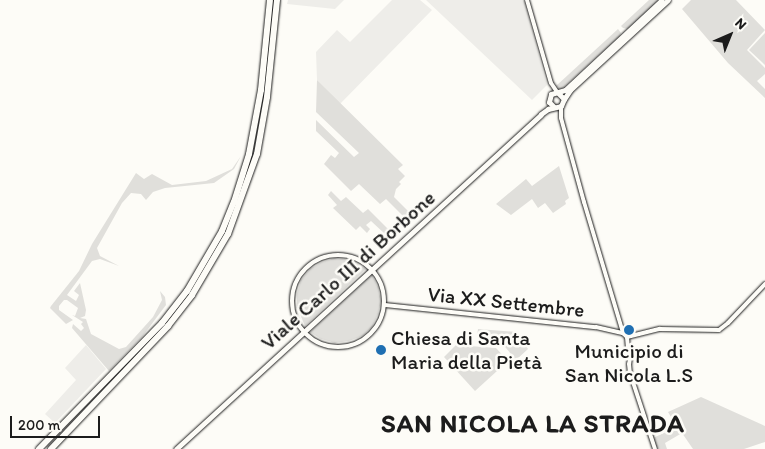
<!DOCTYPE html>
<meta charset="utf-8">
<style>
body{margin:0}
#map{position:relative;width:765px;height:449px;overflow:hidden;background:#fdfcf7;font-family:Itim,sans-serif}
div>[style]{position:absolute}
.built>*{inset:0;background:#eeede9}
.green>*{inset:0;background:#e0dfdb}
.roads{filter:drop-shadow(0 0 1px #1c1c1c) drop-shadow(0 0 1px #1c1c1c)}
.minor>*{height:4px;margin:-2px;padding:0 2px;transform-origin:2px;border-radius:2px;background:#fdfcf7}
.minor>.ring{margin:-2px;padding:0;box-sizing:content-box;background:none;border:4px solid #fdfcf7;border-radius:50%}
.major>*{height:5px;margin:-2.5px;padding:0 2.5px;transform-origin:2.5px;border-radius:2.5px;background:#fdfcf7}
.highway>*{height:6px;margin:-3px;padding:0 3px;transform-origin:3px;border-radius:3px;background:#fdfcf7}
.dots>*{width:14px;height:14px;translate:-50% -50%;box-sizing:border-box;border:2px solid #fdfcf7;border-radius:50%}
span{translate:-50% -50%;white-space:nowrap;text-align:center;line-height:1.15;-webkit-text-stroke:5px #fdfcf7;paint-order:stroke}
.street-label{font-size:21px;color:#1c1c1c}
.poi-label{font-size:21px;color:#1c1c1c}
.left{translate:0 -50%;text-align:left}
.district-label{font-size:26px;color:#1c1c1c;font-weight:700;letter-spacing:1px}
.north{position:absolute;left:705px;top:10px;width:50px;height:50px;-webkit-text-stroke:4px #fdfcf7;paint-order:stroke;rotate:44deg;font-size:14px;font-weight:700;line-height:20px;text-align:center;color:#1c1c1c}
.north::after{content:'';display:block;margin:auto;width:18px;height:22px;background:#1c1c1c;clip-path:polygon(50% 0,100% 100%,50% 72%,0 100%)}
.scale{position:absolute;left:10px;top:416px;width:90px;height:22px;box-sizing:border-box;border:2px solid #1c1c1c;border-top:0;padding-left:6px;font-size:15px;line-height:18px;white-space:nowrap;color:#1c1c1c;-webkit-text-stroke:4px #fdfcf7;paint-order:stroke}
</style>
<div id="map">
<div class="built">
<div style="clip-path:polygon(288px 0,344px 0,335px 9px,287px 4px)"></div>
<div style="clip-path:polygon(392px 0,420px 0,432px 10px,340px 104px,317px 80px,316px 52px,337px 30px,350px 42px)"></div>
<div style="clip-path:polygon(426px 0,524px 0,547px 85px,532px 100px)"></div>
<div style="clip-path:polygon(86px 345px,106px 369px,55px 423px,45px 414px,76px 380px,65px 368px)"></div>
</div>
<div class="green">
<div style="clip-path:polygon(649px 0,659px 0,628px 29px,623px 28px,621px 26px)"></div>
<div style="clip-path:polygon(691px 0,736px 0,765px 30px,747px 50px,765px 68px,765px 74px,757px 81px,765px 89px,765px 98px,728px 63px,682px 9px)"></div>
<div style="clip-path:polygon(618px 29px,621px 33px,620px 36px,564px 87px,560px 89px,556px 86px)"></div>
<div style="clip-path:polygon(765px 33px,765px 65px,749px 50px)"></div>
<div style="clip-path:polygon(317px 80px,403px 165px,398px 169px,405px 176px,399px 182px,401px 184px,396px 189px,394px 197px,410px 213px,405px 218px,386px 199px,380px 204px,359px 184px,351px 191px,324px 164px,331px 155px,335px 158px,339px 153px,316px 131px,316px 120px,354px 157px,359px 153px,316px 112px)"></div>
<div style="clip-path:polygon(241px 156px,234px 169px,214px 183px,165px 188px,153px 192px,146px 200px,141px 194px,131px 193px,122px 203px,97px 248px,100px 256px,119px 266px,100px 259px,92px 261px,67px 295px,76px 301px,79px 295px,74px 291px,80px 283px,86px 310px,85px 316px,80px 318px,86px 319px,91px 334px,119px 349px,126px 347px,153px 317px,162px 300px,160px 291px,165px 297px,166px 305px,142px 337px,109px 371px,72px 328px,73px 324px,81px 331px,84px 328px,81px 324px,83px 322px,72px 315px,75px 316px,78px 308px,67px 300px,64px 300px,59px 306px,59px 310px,73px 320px,66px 324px,50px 308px,51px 306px,79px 271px,92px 244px,136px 173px,144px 179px,152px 174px,172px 185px,206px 181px,232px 169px)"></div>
<div style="clip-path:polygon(559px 166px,569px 198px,565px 201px,566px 204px,553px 213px,545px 203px,538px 208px,532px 199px,511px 215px,496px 204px,526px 179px,532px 186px)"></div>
<div style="clip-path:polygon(331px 191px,341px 201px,346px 197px,363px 213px,368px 209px,390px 231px,386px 235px,371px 221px,366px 225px,370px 229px,367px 233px,360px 226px,356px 230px,333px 208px,337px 205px,328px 195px)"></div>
<div style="clip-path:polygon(335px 258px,349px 260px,366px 269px,305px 326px,297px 307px,297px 293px,301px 280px,310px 269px,322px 262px)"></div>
<div style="clip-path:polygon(372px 275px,378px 287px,381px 301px,378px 314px,372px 327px,362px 336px,349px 341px,335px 343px,321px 339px,310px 332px)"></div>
<div style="clip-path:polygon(478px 329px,517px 332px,528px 349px,516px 360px,501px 342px,480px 342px,477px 336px)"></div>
<div style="clip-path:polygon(456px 345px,496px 348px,508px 361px,475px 391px,444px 357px)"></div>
<div style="clip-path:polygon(701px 397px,765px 426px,765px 442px,744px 449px,693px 449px,682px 433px,665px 443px,667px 449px,656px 449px,653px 438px,677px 427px,668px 412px)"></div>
</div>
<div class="roads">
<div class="minor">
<div style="left:527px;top:0;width:86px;rotate:73.9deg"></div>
<div style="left:551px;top:83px;width:11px;rotate:56deg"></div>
<div style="left:561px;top:106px;width:12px;rotate:90deg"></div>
<div style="left:561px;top:118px;width:87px;rotate:74.7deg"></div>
<div style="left:584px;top:202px;width:137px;rotate:73.4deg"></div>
<div style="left:623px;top:333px;width:6px;rotate:45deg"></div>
<div class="ring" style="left:292px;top:255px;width:88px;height:88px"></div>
<div style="left:385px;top:305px;width:212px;rotate:6deg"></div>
<div style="left:596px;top:327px;width:28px;rotate:13deg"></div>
<div style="left:627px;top:337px;width:34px;rotate:-14deg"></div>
<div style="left:660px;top:329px;width:59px;rotate:1deg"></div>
<div style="left:719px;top:330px;width:11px;rotate:-38deg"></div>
<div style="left:728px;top:323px;width:54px;rotate:-46.5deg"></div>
<div style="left:627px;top:337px;width:12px;rotate:85deg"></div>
<div style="left:628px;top:349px;width:4px;rotate:45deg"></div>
<div style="left:631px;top:352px;width:12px;rotate:99deg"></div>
<div style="left:629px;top:364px;width:9px;rotate:84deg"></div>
<div style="left:630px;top:373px;width:80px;rotate:71.8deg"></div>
</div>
<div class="major">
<div style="left:564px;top:99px;width:11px;rotate:-56deg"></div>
<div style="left:570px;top:90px;width:133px;rotate:-42.6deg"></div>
<div style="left:554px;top:107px;width:7px;rotate:-135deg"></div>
<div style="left:549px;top:102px;width:8px;rotate:-76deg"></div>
<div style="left:551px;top:94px;width:15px;rotate:-16deg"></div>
<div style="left:565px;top:90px;width:132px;rotate:-42.9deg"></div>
<div style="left:176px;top:449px;width:495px;rotate:-42.5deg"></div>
<div style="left:541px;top:114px;width:9px;rotate:-36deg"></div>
<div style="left:548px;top:109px;width:13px;rotate:-13deg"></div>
<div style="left:561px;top:106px;width:8px;rotate:-67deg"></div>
<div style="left:564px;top:99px;width:8px;rotate:-135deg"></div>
</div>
<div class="highway">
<div style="left:39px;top:449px;width:176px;rotate:-45.7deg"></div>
<div style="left:162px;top:323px;width:41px;rotate:-52deg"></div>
<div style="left:187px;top:291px;width:69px;rotate:-59.7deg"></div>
<div style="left:222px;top:231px;width:31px;rotate:-68deg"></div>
<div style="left:234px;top:202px;width:50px;rotate:-72.6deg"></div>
<div style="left:249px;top:154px;width:65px;rotate:-79.4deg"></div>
<div style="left:261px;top:90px;width:90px;rotate:-84.3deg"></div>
<div style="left:51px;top:449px;width:170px;rotate:-46.4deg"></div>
<div style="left:168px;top:326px;width:39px;rotate:-52deg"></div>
<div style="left:192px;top:295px;width:71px;rotate:-59.5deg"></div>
<div style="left:228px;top:234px;width:85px;rotate:-70.1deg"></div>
<div style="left:257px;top:154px;width:58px;rotate:-80deg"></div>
<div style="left:267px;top:97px;width:98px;rotate:-84.1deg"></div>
</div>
</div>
<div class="dots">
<div style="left:629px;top:330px;background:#1f6fb2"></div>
<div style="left:381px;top:350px;background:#1f6fb2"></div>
</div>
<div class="street-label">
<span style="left:348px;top:270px;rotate:-42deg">Viale Carlo III di Borbone</span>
<span style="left:506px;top:302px;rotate:6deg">Via XX Settembre</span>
</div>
<div class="poi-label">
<span class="left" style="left:391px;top:350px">Chiesa di Santa<br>Maria della Pietà</span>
<span style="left:629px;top:363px">Municipio di<br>San Nicola L.S</span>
</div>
<div class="district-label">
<span style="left:533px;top:424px">SAN NICOLA LA STRADA</span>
</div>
<div class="north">N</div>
<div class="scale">200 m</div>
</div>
